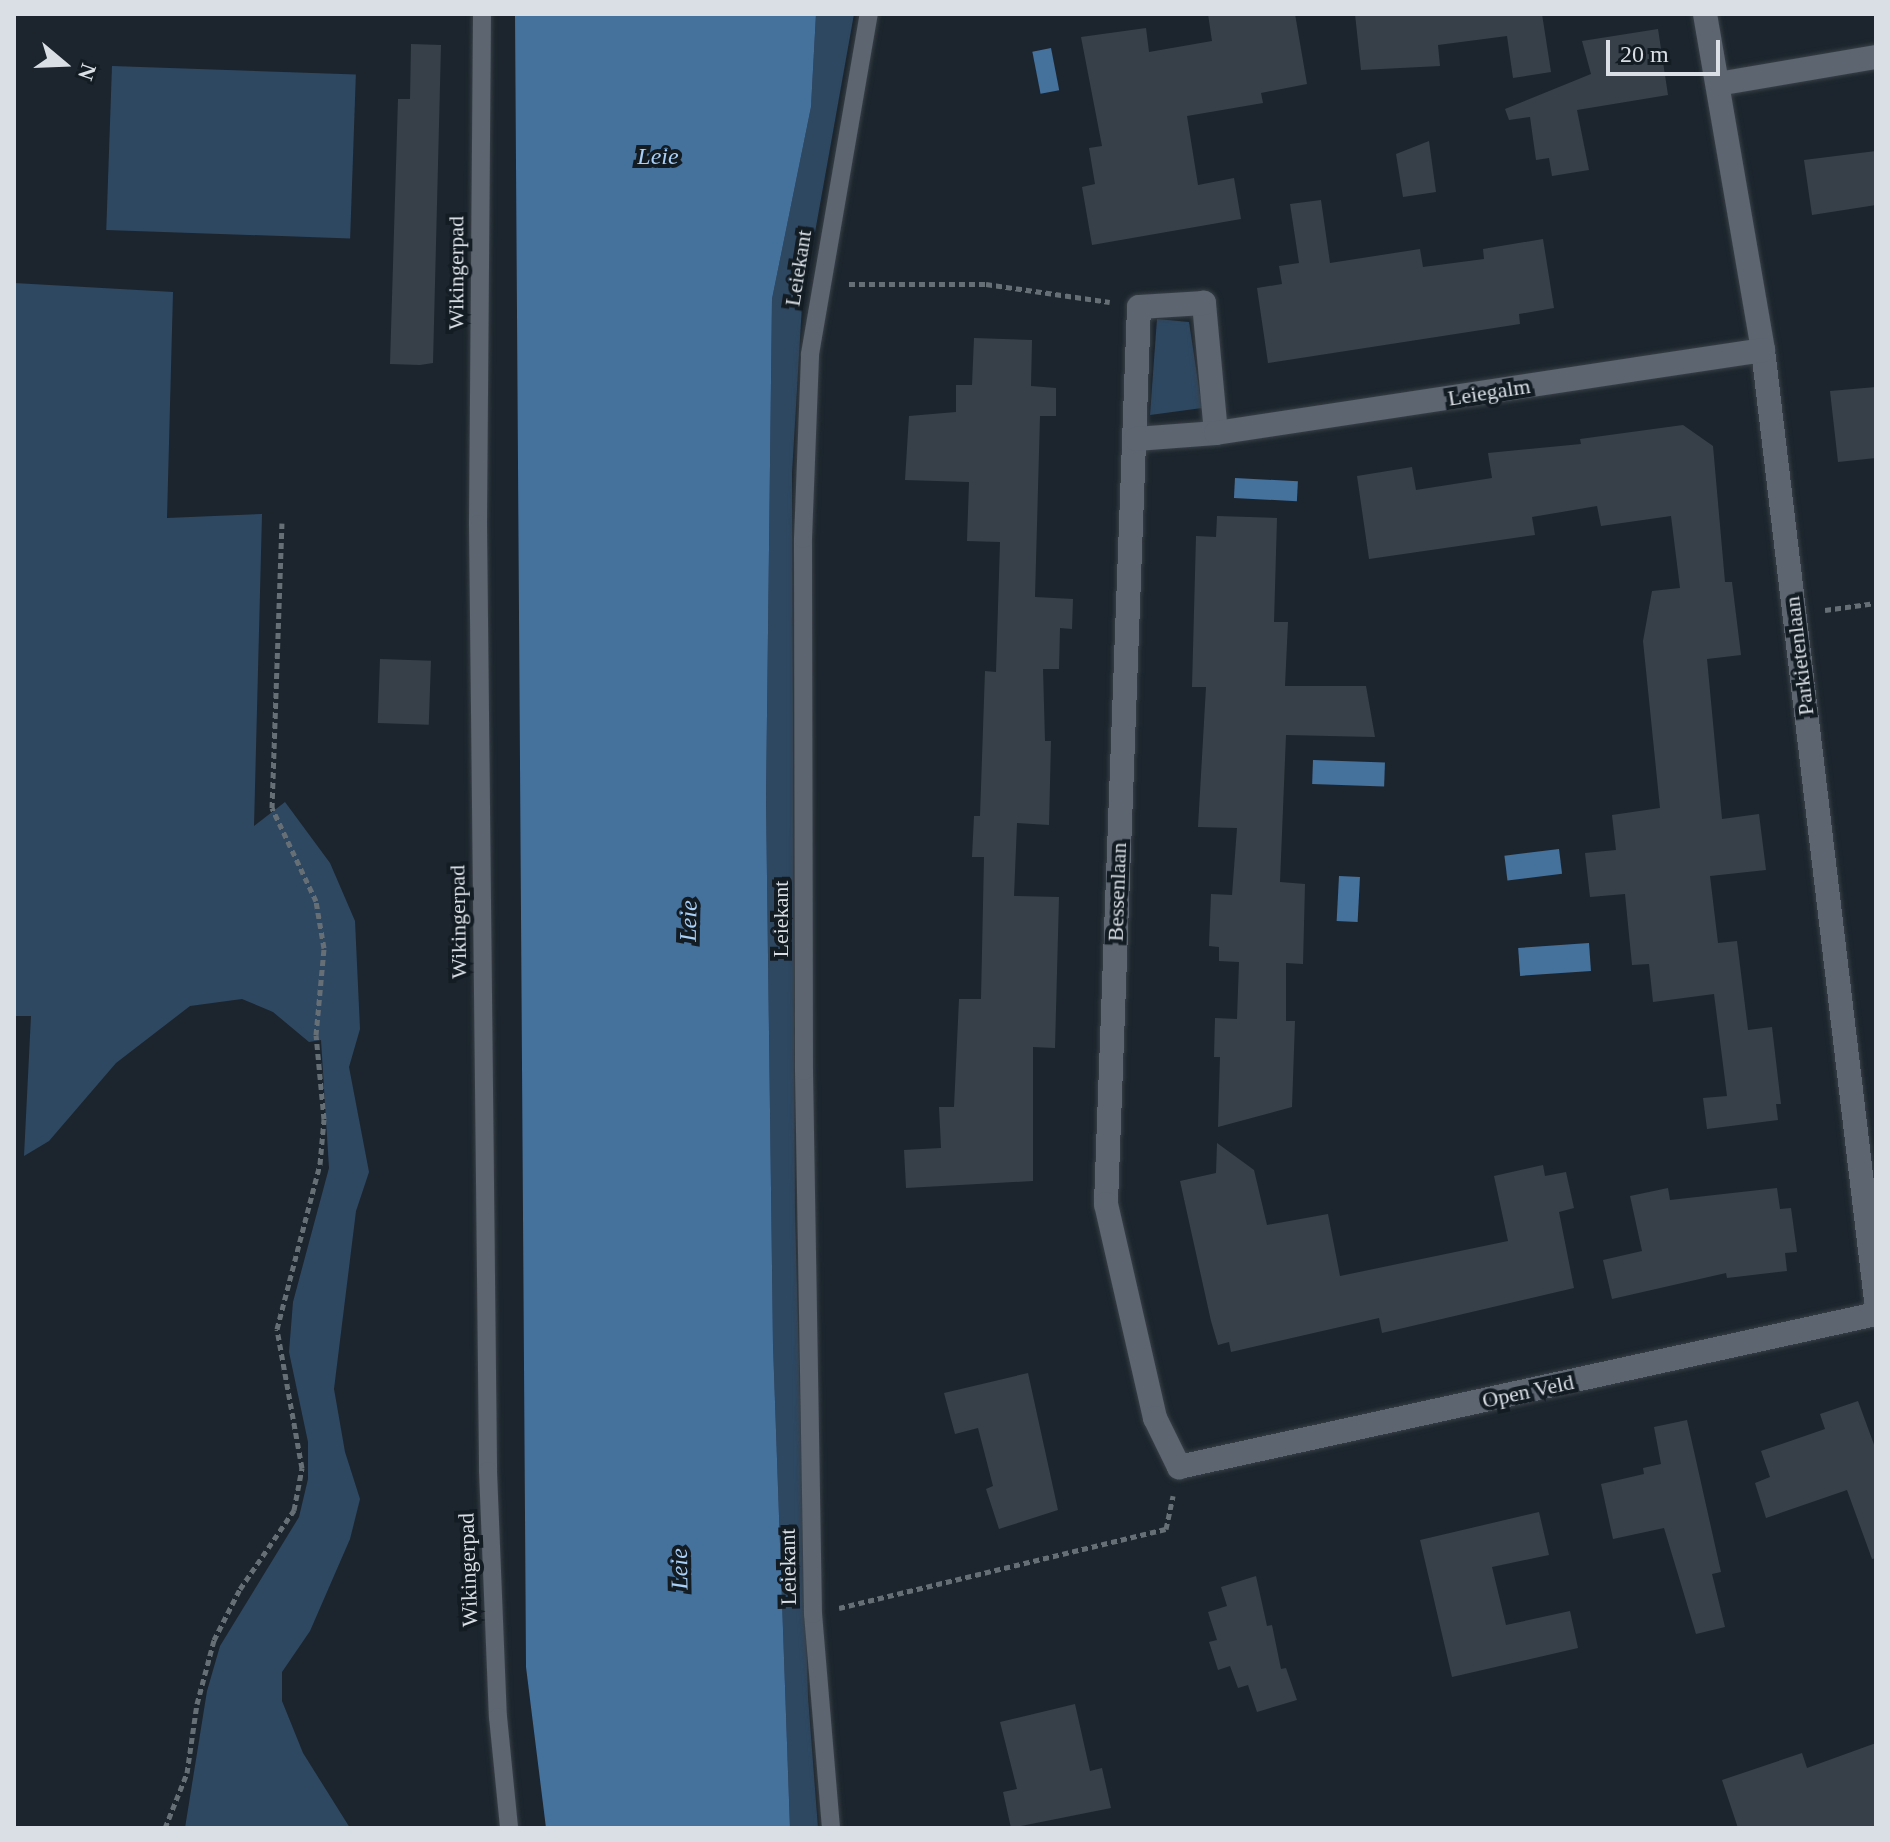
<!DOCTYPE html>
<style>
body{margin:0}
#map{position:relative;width:1890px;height:1842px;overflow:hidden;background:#1c252d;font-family:Georgia,serif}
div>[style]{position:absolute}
.green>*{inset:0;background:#2e4862;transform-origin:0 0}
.water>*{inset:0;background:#45719d;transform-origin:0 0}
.building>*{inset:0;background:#374049;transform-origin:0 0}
.path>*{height:5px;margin-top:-2.5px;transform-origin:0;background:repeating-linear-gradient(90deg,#676f76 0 6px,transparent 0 10px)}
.roads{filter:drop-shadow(0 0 2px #394047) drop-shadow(0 0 2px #394047)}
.service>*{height:18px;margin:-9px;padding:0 9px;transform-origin:9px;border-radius:9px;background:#5c6570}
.minor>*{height:24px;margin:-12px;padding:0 12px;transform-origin:12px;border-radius:12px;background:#5c6570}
span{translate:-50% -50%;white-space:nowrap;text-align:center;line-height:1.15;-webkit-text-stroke:8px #131b23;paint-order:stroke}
.street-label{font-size:22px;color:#d9dfe5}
.water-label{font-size:24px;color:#aad0f7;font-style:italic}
.frame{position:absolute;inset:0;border:16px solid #d9dfe5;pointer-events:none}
.north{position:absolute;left:24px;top:24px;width:80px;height:80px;-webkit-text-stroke:6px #131b23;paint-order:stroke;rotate:109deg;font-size:22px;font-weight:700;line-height:32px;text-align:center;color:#d9dfe5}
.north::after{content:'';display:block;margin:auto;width:28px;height:36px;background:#d9dfe5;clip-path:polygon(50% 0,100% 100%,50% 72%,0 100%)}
.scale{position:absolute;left:1606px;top:40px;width:114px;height:36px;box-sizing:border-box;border:4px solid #d9dfe5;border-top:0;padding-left:10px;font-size:24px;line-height:28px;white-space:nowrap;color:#d9dfe5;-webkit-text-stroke:6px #131b23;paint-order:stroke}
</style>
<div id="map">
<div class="green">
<div style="clip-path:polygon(816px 14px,854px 14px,802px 305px,792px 473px,795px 1211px,808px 1697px,818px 1828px,790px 1828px,773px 1345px,766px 799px,772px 299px,811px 107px)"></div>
<div style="left:112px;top:66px;width:244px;height:164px;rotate:2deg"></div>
<div style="clip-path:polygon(14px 283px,173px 292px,167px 518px,262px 514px,254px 826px,285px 802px,330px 863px,355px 921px,360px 1029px,349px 1067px,369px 1172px,356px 1211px,334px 1389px,345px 1452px,360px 1499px,350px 1539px,310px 1631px,282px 1672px,282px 1701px,303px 1753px,350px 1828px,185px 1828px,207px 1691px,220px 1646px,299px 1517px,308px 1479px,308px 1442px,289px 1352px,293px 1302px,329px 1168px,321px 1040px,309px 1042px,273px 1012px,242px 999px,190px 1006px,116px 1063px,49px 1141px,24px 1156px,31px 1016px,14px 1016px)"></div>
<div style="clip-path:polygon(1157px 319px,1189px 322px,1202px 408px,1150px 415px)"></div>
</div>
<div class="water">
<div style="clip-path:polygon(515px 14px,816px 14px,811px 107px,772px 299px,766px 799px,773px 1345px,790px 1828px,546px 1828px,526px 1667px)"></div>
<div style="left:1051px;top:48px;width:43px;height:19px;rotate:79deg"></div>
<div style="left:1235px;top:478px;width:63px;height:20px;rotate:3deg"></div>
<div style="left:1313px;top:760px;width:72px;height:24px;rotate:2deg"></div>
<div style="left:1559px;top:849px;width:25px;height:55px;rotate:83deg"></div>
<div style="left:1339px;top:876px;width:21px;height:45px;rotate:3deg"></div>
<div style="left:1589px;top:943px;width:28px;height:71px;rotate:86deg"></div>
</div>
<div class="building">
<div style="clip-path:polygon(1208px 14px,1295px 14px,1307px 84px,1261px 93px,1263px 103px,1187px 116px,1198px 185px,1234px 178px,1241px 219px,1092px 245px,1082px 187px,1095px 184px,1089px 148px,1102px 146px,1081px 37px,1146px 28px,1149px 52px,1212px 41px)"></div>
<div style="clip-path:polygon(1355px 14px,1542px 14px,1551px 72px,1513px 78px,1507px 36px,1438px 45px,1440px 66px,1361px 70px)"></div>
<div style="clip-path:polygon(1658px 29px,1668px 95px,1577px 110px,1589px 170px,1552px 176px,1549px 158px,1536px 160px,1530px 117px,1509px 120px,1505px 109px,1591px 74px,1582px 41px)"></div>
<div style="clip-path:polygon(411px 44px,441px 45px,433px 363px,420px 365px,390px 364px,398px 99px,410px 99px)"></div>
<div style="clip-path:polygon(1429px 141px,1436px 192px,1403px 197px,1396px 154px)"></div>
<div style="clip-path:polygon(1876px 151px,1876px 205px,1812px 215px,1804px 160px)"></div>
<div style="clip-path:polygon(1321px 200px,1330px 263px,1420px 249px,1423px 267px,1484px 259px,1483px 249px,1543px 239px,1554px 308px,1519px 314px,1520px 324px,1268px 363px,1257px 288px,1282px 284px,1279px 266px,1299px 263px,1290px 204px)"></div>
<div style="clip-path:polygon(974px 338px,1032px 340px,1031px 386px,1056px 388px,1056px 416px,1040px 416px,1035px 597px,1073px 599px,1072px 629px,1060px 628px,1059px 669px,1043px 669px,1045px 741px,1051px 741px,1049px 825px,1017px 823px,1014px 896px,1059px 897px,1055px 1048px,1033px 1047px,1033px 1181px,906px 1188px,904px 1150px,941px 1148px,939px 1107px,954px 1107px,959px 999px,981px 999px,984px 857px,972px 857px,974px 816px,980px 816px,985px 671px,996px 672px,1000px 542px,967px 541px,969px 482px,905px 480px,909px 416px,956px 412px,956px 385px,972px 385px)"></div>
<div style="clip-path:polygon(1876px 387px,1876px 458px,1838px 462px,1830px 391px)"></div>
<div style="clip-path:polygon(1683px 425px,1713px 446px,1725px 582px,1732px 582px,1741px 655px,1707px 659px,1722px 819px,1759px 814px,1766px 870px,1710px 876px,1718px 943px,1737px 941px,1748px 1030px,1772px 1027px,1781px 1104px,1776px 1104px,1778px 1120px,1707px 1129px,1703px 1098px,1727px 1096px,1714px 994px,1653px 1002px,1649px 964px,1632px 965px,1625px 894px,1590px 897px,1585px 853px,1616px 850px,1612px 815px,1660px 808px,1643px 641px,1652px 591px,1680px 588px,1671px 516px,1601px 526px,1597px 506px,1532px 517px,1535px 535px,1369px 559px,1357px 476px,1412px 467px,1416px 490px,1492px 478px,1488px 453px,1581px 444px,1580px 439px)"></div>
<div style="clip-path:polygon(1217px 516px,1277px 518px,1274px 622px,1288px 622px,1285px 686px,1366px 686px,1375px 737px,1286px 735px,1280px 882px,1305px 884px,1303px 964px,1286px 963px,1286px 1021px,1295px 1021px,1292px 1107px,1218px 1127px,1220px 1057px,1214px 1057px,1215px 1018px,1237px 1019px,1239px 962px,1219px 961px,1219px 947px,1209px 946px,1211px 894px,1232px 895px,1237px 828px,1198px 827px,1206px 687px,1192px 687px,1196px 536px,1216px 537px)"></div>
<div style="left:380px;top:659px;width:51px;height:64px;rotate:2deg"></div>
<div style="clip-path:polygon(1217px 1143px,1254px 1170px,1267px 1225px,1328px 1214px,1340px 1276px,1508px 1241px,1494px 1176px,1543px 1165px,1545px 1176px,1566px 1172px,1574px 1208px,1559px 1212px,1574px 1288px,1382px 1333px,1379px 1318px,1231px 1352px,1229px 1342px,1218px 1345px,1211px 1321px,1180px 1181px,1216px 1173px)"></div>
<div style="clip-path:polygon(1668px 1188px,1670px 1200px,1777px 1188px,1780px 1209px,1791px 1208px,1797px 1252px,1785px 1253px,1787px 1271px,1727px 1278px,1726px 1273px,1612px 1299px,1603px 1260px,1642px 1251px,1630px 1196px)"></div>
<div style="clip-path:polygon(1028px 1373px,1058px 1510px,999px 1529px,986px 1489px,993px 1486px,978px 1428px,955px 1434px,944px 1393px)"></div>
<div style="clip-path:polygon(1858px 1401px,1876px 1450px,1876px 1558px,1872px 1559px,1847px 1490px,1766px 1518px,1755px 1483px,1770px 1477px,1761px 1451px,1825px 1429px,1820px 1414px)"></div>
<div style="clip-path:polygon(1687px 1420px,1721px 1572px,1712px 1574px,1725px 1627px,1696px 1634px,1664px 1528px,1613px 1539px,1601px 1484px,1644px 1474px,1643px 1468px,1661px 1464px,1654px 1427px)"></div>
<div style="clip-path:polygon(1539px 1512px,1549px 1555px,1492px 1567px,1506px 1625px,1570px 1611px,1578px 1648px,1452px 1677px,1420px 1540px)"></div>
<div style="clip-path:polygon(1256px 1576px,1267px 1626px,1272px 1625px,1281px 1669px,1286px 1668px,1297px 1700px,1257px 1712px,1248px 1685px,1238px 1688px,1230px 1666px,1218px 1670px,1209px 1642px,1217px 1640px,1208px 1612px,1227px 1606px,1221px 1587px)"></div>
<div style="clip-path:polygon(1075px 1704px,1090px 1771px,1102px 1768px,1111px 1808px,1011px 1828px,1003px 1792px,1017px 1789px,1000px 1722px)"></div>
<div style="clip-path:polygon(1876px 1743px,1876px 1828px,1738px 1828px,1722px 1780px,1802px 1753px,1807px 1768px)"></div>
</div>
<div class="path">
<div style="left:849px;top:284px;width:137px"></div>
<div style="left:986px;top:284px;width:125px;rotate:8.3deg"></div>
<div style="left:1825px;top:610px;width:51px;rotate:-7.8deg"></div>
<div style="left:839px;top:1608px;width:336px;rotate:-13.6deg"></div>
<div style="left:1166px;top:1529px;width:34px;rotate:-78deg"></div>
<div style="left:165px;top:1828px;width:59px;rotate:-68.2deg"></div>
<div style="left:187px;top:1773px;width:70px;rotate:-81.8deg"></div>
<div style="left:197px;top:1704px;width:66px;rotate:-75.1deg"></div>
<div style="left:214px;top:1640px;width:57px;rotate:-63deg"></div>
<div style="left:240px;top:1589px;width:96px;rotate:-55.6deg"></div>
<div style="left:294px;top:1510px;width:43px;rotate:-79.2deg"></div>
<div style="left:302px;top:1468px;width:141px;rotate:-100.2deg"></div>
<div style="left:277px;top:1329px;width:171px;rotate:-75.4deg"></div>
<div style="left:320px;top:1164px;width:45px;rotate:-84.9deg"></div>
<div style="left:324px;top:1119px;width:84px;rotate:-95.4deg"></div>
<div style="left:316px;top:1035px;width:87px;rotate:-84.7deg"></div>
<div style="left:324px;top:948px;width:48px;rotate:-99.7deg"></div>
<div style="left:316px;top:901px;width:103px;rotate:-115.3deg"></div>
<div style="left:272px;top:808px;width:285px;rotate:-88deg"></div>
</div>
<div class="roads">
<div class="service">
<div style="left:482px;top:14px;width:510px;rotate:90.45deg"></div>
<div style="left:478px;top:524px;width:947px;rotate:89.39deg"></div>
<div style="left:488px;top:1471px;width:246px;rotate:87.7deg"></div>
<div style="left:498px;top:1717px;width:112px;rotate:84.3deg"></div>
<div style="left:831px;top:1828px;width:215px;rotate:-94.8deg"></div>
<div style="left:813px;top:1614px;width:543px;rotate:-90.95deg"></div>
<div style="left:804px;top:1071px;width:532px;rotate:-90.11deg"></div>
<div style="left:803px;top:539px;width:185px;rotate:-87.8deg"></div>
<div style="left:810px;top:354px;width:345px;rotate:-80.2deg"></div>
</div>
<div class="minor">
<div style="left:1705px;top:14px;width:341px;rotate:80.2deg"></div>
<div style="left:1763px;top:350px;width:958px;rotate:83.22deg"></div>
<div style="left:1718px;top:84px;width:160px;rotate:-9.7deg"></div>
<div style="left:1216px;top:433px;width:131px;rotate:-95.3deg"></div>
<div style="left:1204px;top:303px;width:65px;rotate:176.5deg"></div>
<div style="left:1139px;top:307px;width:898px;rotate:92.11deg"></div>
<div style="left:1106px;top:1204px;width:220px;rotate:77.1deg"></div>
<div style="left:1155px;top:1418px;width:55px;rotate:63.9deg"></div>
<div style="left:1179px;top:1467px;width:714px;rotate:-12.38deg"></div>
<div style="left:1136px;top:439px;width:80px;rotate:-4.3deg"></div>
<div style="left:1216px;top:433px;width:553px;rotate:-8.63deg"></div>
</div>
</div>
<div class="street-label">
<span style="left:798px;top:268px;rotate:-81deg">Leiekant</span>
<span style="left:456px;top:273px;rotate:-90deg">Wikingerpad</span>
<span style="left:1489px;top:392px;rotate:-9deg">Leiegalm</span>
<span style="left:1799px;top:656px;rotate:-97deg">Parkietenlaan</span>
<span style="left:1117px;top:892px;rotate:-88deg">Bessenlaan</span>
<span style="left:781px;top:919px;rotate:-90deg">Leiekant</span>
<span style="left:458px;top:922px;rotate:-91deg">Wikingerpad</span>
<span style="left:1528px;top:1391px;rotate:-12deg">Open Veld</span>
<span style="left:788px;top:1567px;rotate:-91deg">Leiekant</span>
<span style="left:468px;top:1570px;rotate:-92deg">Wikingerpad</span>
</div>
<div class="water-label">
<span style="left:658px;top:157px">Leie</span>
<span style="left:689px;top:921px;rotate:-89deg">Leie</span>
<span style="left:680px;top:1569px;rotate:-91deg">Leie</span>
</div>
<div class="frame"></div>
<div class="north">N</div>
<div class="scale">20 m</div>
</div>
